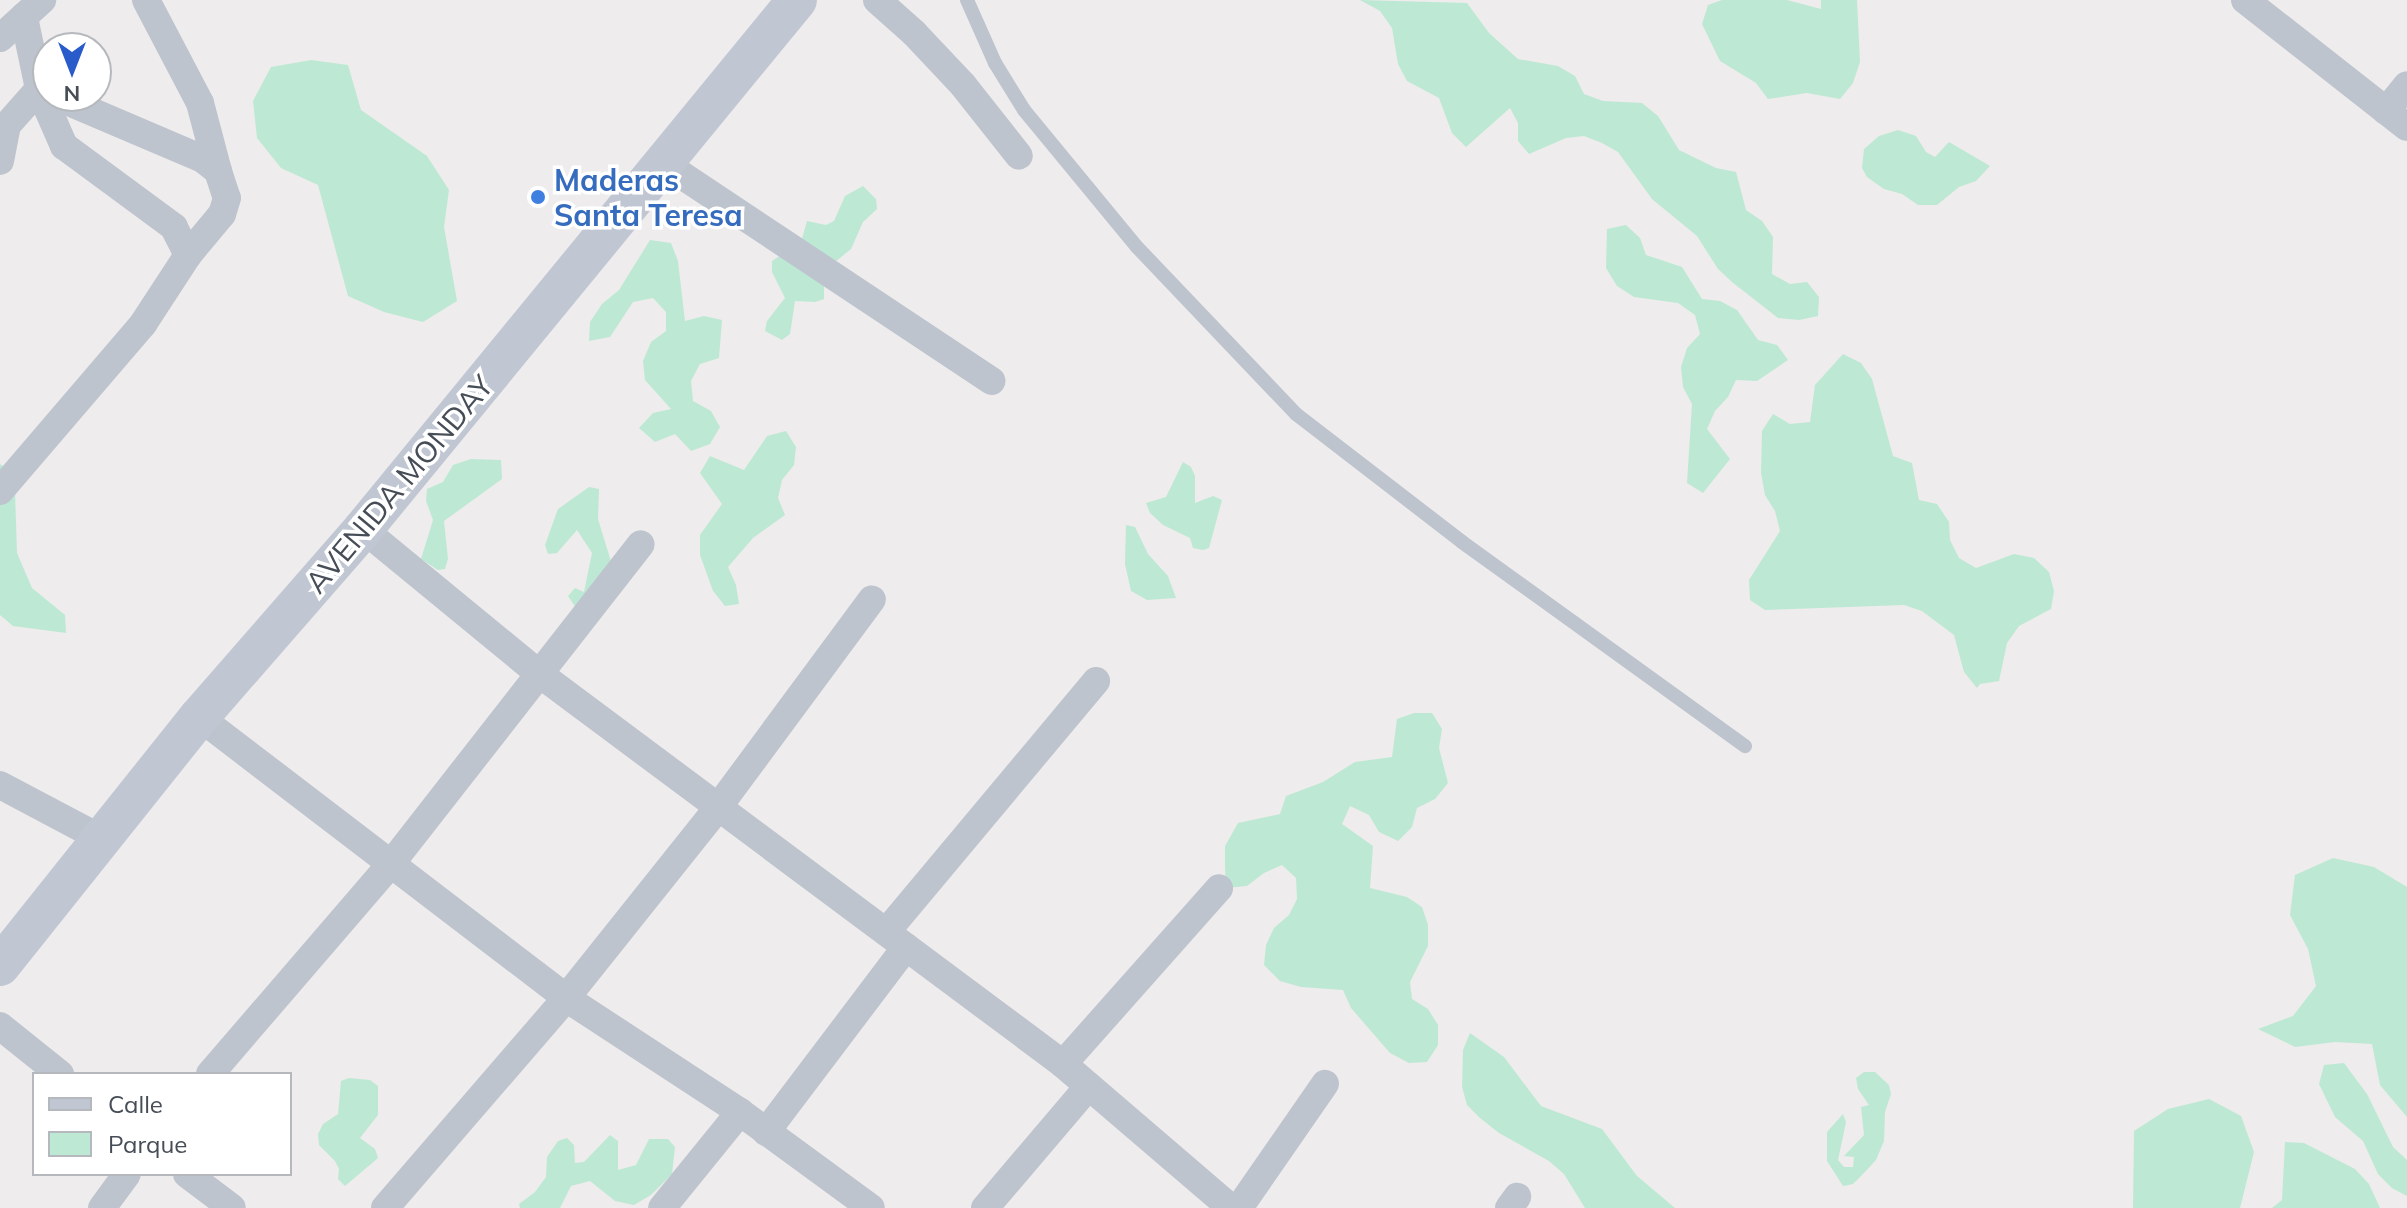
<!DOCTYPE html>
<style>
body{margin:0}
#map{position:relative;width:2407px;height:1208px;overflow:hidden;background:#eeecec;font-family:Mulish,sans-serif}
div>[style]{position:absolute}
.green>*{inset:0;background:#bde9d4}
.service>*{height:14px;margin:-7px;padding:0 7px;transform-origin:7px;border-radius:7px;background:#bec4cd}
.minor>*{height:28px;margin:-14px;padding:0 14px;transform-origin:14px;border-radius:14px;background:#bec4cd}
.secondary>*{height:40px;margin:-20px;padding:0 20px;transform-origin:20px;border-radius:20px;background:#c0c7d3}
.dots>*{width:22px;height:22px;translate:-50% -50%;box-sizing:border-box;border:4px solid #fff;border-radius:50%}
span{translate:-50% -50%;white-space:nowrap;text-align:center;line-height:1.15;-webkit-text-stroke:7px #fff;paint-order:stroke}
.shop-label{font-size:30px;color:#366cbe;font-weight:700}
.left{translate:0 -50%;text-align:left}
.street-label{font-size:30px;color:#464d57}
.legend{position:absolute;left:32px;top:1072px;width:260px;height:104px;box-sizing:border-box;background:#fff;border:2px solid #b5b8bc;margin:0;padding:10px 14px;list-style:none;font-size:24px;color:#464d57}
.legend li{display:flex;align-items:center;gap:16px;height:40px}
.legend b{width:40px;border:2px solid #b5b8bc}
.north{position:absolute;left:32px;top:32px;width:80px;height:80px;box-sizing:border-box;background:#fff;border:2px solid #b5b8bc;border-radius:50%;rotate:180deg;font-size:22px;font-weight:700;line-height:32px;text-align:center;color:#464d57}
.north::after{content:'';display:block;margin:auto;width:28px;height:36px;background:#2a5bca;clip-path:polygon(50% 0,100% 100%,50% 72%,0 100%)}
</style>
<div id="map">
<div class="green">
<div style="clip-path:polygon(1360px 0,1467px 3px,1489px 33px,1518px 59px,1558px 66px,1575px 76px,1584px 94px,1603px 101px,1642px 103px,1658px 116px,1679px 150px,1716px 168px,1736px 172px,1746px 210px,1762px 221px,1773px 237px,1772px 274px,1790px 284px,1807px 282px,1819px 297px,1818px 316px,1799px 320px,1778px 318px,1732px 282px,1718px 269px,1697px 236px,1652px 199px,1618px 152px,1602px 143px,1584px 136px,1566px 138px,1529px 154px,1518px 141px,1518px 123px,1510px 108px,1466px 147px,1452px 133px,1439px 98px,1407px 81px,1398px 64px,1392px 28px,1380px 11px)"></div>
<div style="clip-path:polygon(1722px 0,1787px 0,1821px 9px,1821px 0,1857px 0,1860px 62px,1853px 83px,1840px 99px,1807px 93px,1768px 99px,1756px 83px,1720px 61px,1702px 24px,1708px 5px)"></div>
<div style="clip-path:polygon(311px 60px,348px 65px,361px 110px,427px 156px,449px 190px,444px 227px,457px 301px,423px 322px,384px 312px,348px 296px,318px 185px,281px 168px,257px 138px,253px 101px,271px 67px)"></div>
<div style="clip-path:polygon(1898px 130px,1916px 136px,1926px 152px,1935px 157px,1949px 142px,1990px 166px,1976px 181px,1959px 187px,1937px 205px,1918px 205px,1902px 194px,1884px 189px,1867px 177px,1862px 168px,1864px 149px,1879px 136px)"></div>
<div style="clip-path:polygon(863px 186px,876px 199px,877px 209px,863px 222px,851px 249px,835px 262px,824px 280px,824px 299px,815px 302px,795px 301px,790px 334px,782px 340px,765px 331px,767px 321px,785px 298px,772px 272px,772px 261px,801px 242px,807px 221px,826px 225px,834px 221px,845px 196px)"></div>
<div style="clip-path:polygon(1626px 225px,1640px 238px,1646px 255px,1682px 267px,1702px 299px,1720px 301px,1737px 310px,1758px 340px,1777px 345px,1788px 360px,1757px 381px,1736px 380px,1728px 397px,1715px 411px,1707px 429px,1730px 459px,1703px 493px,1687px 483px,1692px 404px,1683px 387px,1681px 367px,1687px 348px,1700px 334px,1695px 315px,1678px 303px,1634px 297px,1617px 286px,1606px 268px,1607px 229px)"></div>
<div style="clip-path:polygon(650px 240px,671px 243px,678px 261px,685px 321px,704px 316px,722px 320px,719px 358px,700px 364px,691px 381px,693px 401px,711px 411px,720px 427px,710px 444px,691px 451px,675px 434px,655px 442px,639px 428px,653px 413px,671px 409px,645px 380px,643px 361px,651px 342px,666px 331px,666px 312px,653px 298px,633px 302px,610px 337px,589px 341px,590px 322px,602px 304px,619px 290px)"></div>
<div style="clip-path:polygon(1843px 354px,1861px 363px,1872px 379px,1893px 456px,1912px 463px,1919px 500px,1937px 504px,1949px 522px,1950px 540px,1959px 558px,1976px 568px,2014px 554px,2034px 558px,2049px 572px,2054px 591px,2051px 609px,2019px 626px,2007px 643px,1999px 681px,1980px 684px,1977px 688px,1964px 672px,1954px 635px,1922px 611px,1904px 605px,1765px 610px,1750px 600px,1749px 580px,1780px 531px,1775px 511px,1765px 495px,1761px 473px,1762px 431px,1773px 414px,1790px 424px,1810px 422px,1815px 385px)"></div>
<div style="clip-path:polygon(786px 431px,796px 447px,794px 465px,782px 480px,778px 498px,785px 515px,753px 538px,728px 567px,736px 585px,739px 604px,725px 606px,713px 591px,700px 555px,700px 535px,722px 504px,700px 473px,710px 456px,744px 470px,767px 436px)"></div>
<div style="clip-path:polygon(471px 459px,501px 460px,502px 479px,444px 521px,448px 559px,445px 569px,438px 570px,421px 559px,433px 520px,426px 501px,427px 489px,443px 482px,453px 465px)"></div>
<div style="clip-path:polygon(1183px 462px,1191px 467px,1195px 476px,1195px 503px,1213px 496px,1222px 500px,1209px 548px,1203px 550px,1193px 548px,1190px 538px,1163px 525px,1150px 513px,1146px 503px,1166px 497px)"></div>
<div style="clip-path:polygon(0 464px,10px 471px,15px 491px,17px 553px,32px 588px,65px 615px,66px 633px,13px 626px,0 615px)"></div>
<div style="clip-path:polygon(589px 487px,599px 489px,598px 519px,613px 568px,578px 611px,568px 596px,575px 588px,584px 592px,592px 553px,577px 530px,557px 553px,548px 554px,545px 545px,558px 509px)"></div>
<div style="clip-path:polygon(1126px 525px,1135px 527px,1148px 554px,1168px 576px,1176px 598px,1147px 600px,1131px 591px,1125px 564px)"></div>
<div style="clip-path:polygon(1414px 713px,1432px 713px,1442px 729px,1439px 748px,1448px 783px,1435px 799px,1417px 808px,1412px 827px,1398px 841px,1379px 832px,1369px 815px,1350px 806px,1342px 824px,1373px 846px,1370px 888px,1407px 897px,1422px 907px,1428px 925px,1428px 946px,1410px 982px,1412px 999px,1428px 1009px,1438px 1025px,1438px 1045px,1427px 1062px,1409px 1063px,1390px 1053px,1351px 1008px,1343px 990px,1301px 987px,1280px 981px,1264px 965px,1266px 945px,1274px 928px,1289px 915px,1297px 899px,1296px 878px,1282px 865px,1264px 873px,1247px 886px,1226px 888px,1225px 867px,1225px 846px,1238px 823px,1280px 814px,1286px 796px,1323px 782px,1355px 762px,1392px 757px,1397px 719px)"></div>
<div style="clip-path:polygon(2333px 858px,2374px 867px,2407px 887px,2407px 1117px,2380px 1085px,2372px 1044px,2335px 1042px,2295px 1047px,2258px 1029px,2293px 1016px,2316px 986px,2308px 949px,2290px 915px,2295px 875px)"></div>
<div style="clip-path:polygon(1470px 1033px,1504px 1057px,1541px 1106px,1602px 1129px,1637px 1176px,1675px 1208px,1585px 1208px,1564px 1174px,1549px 1161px,1499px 1133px,1480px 1118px,1467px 1105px,1462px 1087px,1463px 1050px)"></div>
<div style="clip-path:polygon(2344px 1063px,2367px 1094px,2393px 1147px,2407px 1160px,2407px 1196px,2392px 1188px,2378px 1174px,2363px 1141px,2335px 1117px,2319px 1084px,2324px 1065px)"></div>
<div style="clip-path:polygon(1864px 1072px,1875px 1072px,1889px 1085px,1891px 1094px,1885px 1112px,1884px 1141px,1876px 1160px,1863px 1174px,1853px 1184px,1843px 1186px,1827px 1161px,1827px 1132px,1843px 1114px,1846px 1122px,1838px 1160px,1844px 1167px,1853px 1167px,1854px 1157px,1844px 1156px,1864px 1135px,1861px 1107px,1869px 1105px,1858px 1089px,1856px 1078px)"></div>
<div style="clip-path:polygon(349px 1078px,370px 1080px,378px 1086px,378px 1115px,360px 1138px,375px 1149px,378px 1158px,345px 1186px,338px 1179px,339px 1169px,335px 1161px,319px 1145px,318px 1134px,323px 1124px,338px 1114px,341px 1081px)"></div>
<div style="clip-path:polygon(2209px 1099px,2241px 1116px,2254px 1152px,2240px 1208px,2133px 1208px,2134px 1131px,2168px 1109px)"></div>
<div style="clip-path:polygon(610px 1135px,618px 1141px,618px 1170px,636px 1165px,649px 1139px,668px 1139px,675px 1147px,672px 1174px,651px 1195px,634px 1205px,615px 1201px,590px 1181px,571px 1186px,560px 1208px,520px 1208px,519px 1204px,535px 1192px,546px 1177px,547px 1157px,558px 1141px,567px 1138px,574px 1145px,575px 1163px,584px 1162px)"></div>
<div style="clip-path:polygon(2285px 1142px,2304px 1143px,2355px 1169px,2369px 1184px,2380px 1208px,2272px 1208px,2282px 1200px)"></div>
</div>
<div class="service">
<div style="left:967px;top:0;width:69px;rotate:66deg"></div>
<div style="left:995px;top:63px;width:55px;rotate:58.3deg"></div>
<div style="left:1024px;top:110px;width:178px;rotate:50.5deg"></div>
<div style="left:1137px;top:247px;width:231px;rotate:46.4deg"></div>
<div style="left:1296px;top:414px;width:210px;rotate:37.6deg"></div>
<div style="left:1462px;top:542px;width:349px;rotate:35.8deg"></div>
</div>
<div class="minor">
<div style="left:146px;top:0;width:116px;rotate:62.3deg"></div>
<div style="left:200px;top:103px;width:70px;rotate:75.2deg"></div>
<div style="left:877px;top:0;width:50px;rotate:41.7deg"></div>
<div style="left:914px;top:33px;width:71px;rotate:46.7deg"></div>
<div style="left:963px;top:85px;width:90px;rotate:51.7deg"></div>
<div style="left:2245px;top:0;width:206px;rotate:38.1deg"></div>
<div style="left:0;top:38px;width:57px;rotate:-42.1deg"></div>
<div style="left:55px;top:96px;width:161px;rotate:23.1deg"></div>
<div style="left:203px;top:159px;width:19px;rotate:39deg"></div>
<div style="left:218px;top:171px;width:28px;rotate:72deg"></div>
<div style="left:227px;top:198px;width:17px;rotate:107deg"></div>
<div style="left:222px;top:214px;width:53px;rotate:129.7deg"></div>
<div style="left:2386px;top:111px;width:33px;rotate:-51deg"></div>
<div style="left:0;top:133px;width:59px;rotate:-48.4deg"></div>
<div style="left:39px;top:89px;width:10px;rotate:24deg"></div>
<div style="left:0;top:161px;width:36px;rotate:-79deg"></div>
<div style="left:665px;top:164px;width:392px;rotate:33.6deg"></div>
<div style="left:0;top:491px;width:220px;rotate:-49.4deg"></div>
<div style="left:143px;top:324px;width:82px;rotate:-56.9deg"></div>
<div style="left:188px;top:255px;width:31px;rotate:-117deg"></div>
<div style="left:174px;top:227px;width:137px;rotate:-143.6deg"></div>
<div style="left:64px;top:146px;width:62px;rotate:-113.7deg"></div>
<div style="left:39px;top:89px;width:74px;rotate:-101.8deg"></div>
<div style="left:363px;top:529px;width:230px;rotate:39.4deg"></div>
<div style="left:541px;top:675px;width:651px;rotate:36.69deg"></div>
<div style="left:1063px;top:1064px;width:221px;rotate:40.6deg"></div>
<div style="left:199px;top:717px;width:462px;rotate:37.4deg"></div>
<div style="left:566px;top:998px;width:208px;rotate:33.2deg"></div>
<div style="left:740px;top:1112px;width:162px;rotate:36.2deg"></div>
<div style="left:0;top:785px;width:113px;rotate:27.9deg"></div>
<div style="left:887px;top:931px;width:326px;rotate:-50.1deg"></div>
<div style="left:0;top:1026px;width:77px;rotate:38.7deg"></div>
<div style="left:1063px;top:1064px;width:235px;rotate:-48.4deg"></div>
<div style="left:210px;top:1074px;width:276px;rotate:-49.3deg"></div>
<div style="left:390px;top:865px;width:407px;rotate:-52deg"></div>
<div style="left:766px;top:1132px;width:232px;rotate:-52.9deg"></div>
<div style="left:187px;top:1174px;width:56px;rotate:37.1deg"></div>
<div style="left:102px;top:1208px;width:42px;rotate:-53.7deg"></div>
<div style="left:385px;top:1208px;width:277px;rotate:-49.2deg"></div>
<div style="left:566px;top:998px;width:246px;rotate:-51.4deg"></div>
<div style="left:719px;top:806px;width:257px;rotate:-53.5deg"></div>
<div style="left:662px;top:1208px;width:124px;rotate:-50.9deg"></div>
<div style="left:985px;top:1208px;width:160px;rotate:-49.6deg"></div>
<div style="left:1239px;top:1208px;width:151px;rotate:-55.3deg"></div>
<div style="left:1509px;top:1208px;width:14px;rotate:-54deg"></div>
</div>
<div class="secondary">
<div style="left:0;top:966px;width:319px;rotate:-51.4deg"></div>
<div style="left:199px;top:717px;width:249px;rotate:-48.9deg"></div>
<div style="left:363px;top:529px;width:684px;rotate:-50.63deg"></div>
</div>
<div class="dots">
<div style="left:538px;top:197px;background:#3f7fe0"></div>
</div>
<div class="shop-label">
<span class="left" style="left:554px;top:197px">Maderas<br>Santa Teresa</span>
</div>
<div class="street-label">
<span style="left:399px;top:484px;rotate:-50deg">AVENIDA MONDAY</span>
</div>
<ul class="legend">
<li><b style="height:10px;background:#c0c7d3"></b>Calle</li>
<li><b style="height:22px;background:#bde9d4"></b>Parque</li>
</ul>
<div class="north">N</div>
</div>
